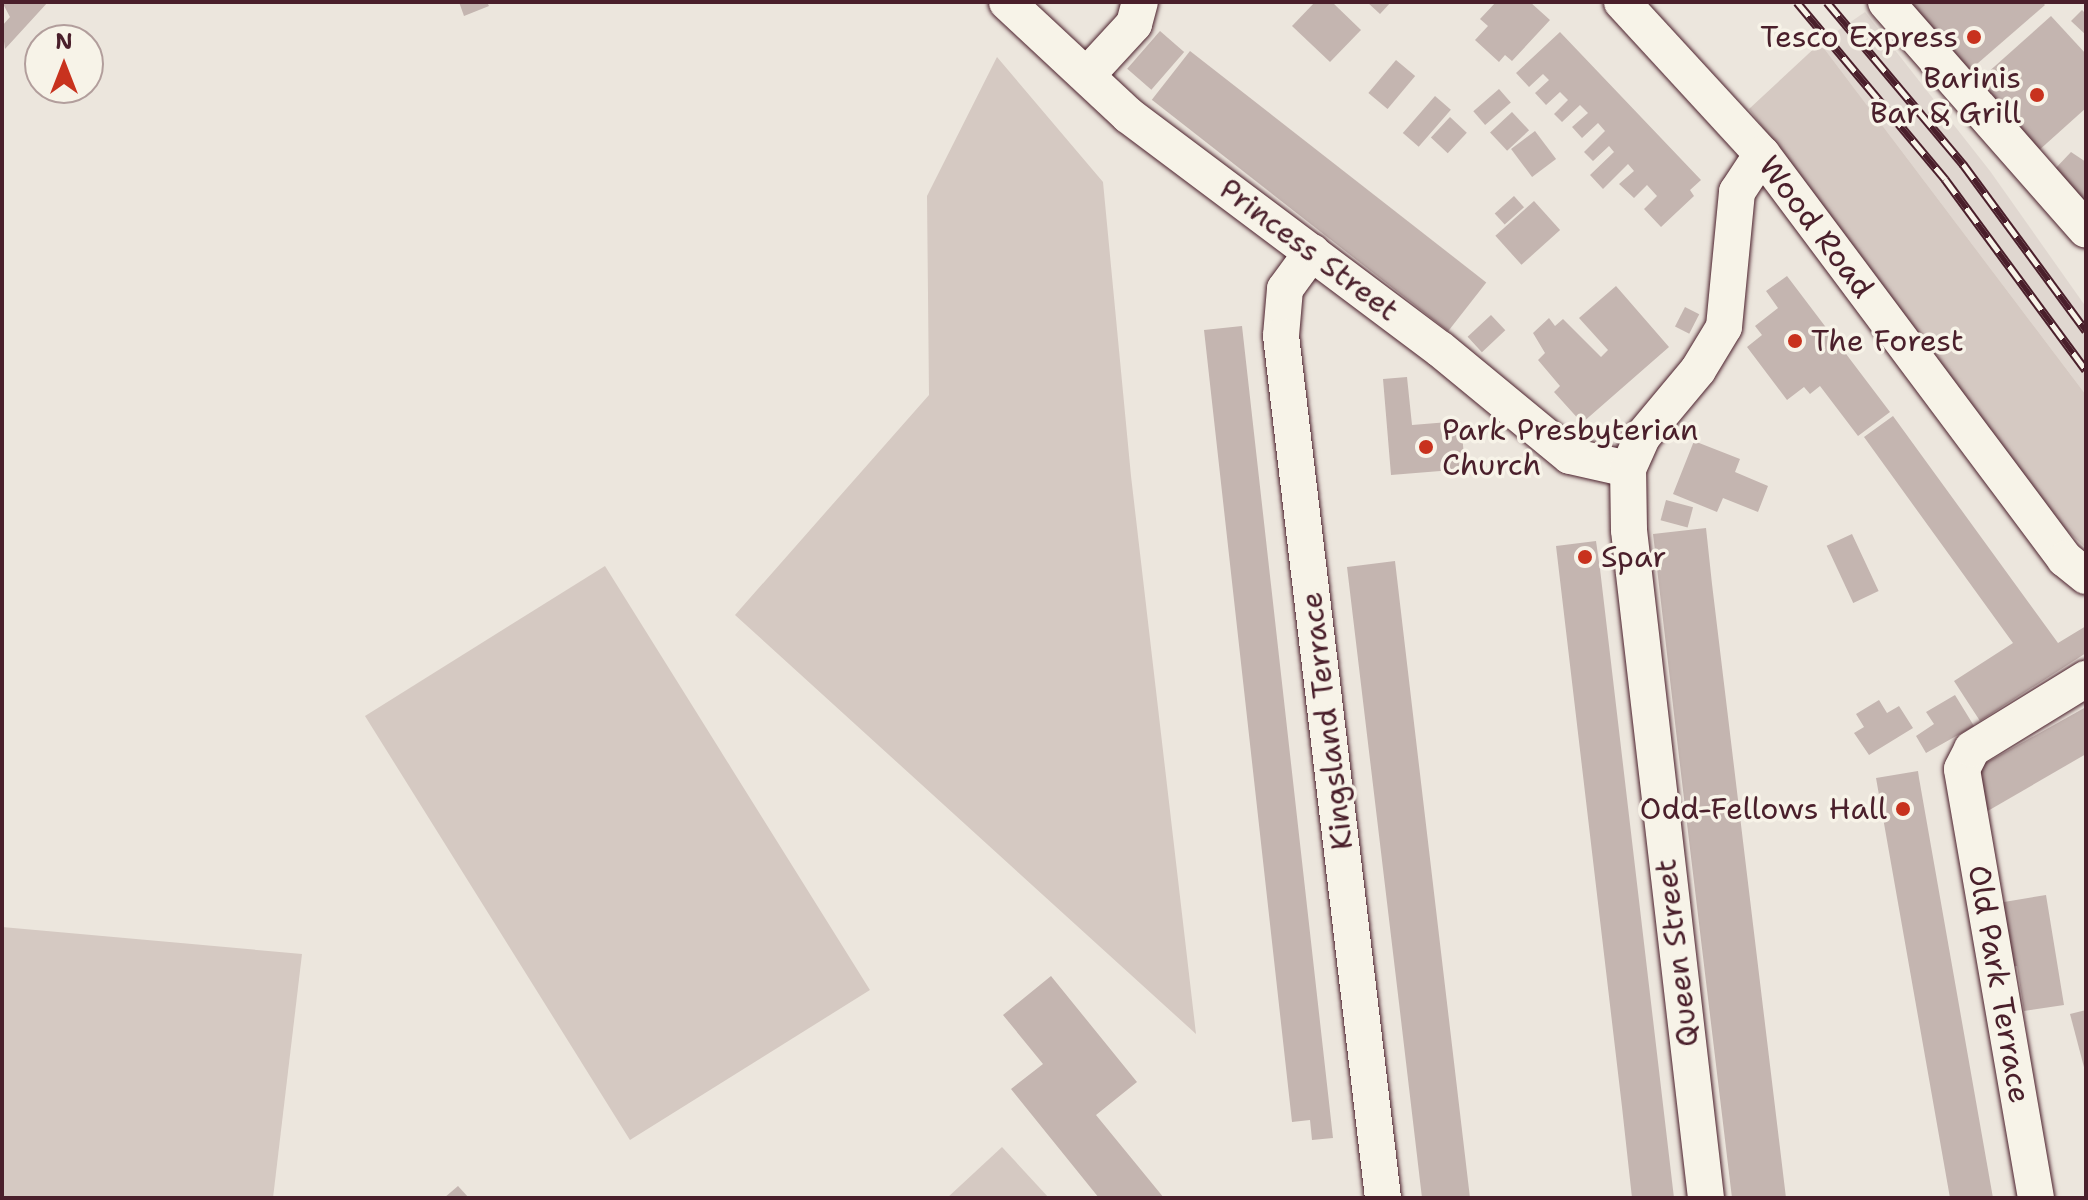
<!DOCTYPE html>
<style>
body{margin:0}
#map{position:relative;width:2088px;height:1200px;overflow:hidden;background:#ece6dd;font-family:"Shantell Sans",sans-serif}
div>[style]{position:absolute}
.built>*{inset:0;background:#e0d7d0}
.green>*{inset:0;background:#d5c9c2;transform-origin:0 0}
.building>*{inset:0;background:#c4b5b0;transform-origin:0 0}
.roads{filter:drop-shadow(0 0 2px #4a1f2b) drop-shadow(0 0 2px #4a1f2b)}
.minor>*{height:36px;margin:-18px;padding:0 18px;transform-origin:18px;border-radius:18px;background:#f7f3e8}
.rail>*{height:9px;margin-top:-4.5px;transform-origin:0;background:repeating-linear-gradient(90deg,#f7f3e8 0 18px,#4a1f2b 0 36px);box-sizing:border-box;border-block:2px solid #4a1f2b}
.dots>*{width:22px;height:22px;translate:-50% -50%;box-sizing:border-box;border:4px solid #f7f3e8;border-radius:50%}
span{translate:-50% -50%;white-space:nowrap;text-align:center;line-height:1.15;-webkit-text-stroke:7px #f7f3e8;paint-order:stroke}
.poi-label{font-size:30px;color:#4a1f2b}
.right{translate:-100% -50%;text-align:right}
.left{translate:0 -50%;text-align:left}
.street-label{font-size:30px;color:#4a1f2b}
.frame{position:absolute;inset:0;border:4px solid #4a1f2b;pointer-events:none}
.north{position:absolute;left:24px;top:24px;width:80px;height:80px;box-sizing:border-box;background:#f7f3e8;border:2px solid #b29e9c;border-radius:50%;rotate:0deg;font-size:22px;font-weight:700;line-height:32px;text-align:center;color:#4a1f2b}
.north::after{content:'';display:block;margin:auto;width:28px;height:36px;background:#c8321e;clip-path:polygon(50% 0,100% 100%,50% 72%,0 100%)}
</style>
<div id="map">
<div class="built">
<div style="clip-path:polygon(1865px 12px,1990px 171px,2086px 307px,2086px 395px,1820px 43px)"></div>
</div>
<div class="green">
<div style="clip-path:polygon(1820px 43px,2086px 395px,2086px 548px,2065px 529px,1749px 109px)"></div>
<div style="clip-path:polygon(997px 57px,1103px 182px,1131px 476px,1196px 1034px,735px 615px,929px 395px,927px 196px)"></div>
<div style="left:605px;top:566px;width:500px;height:283px;rotate:58deg"></div>
<div style="clip-path:polygon(2px 927px,302px 954px,273px 1198px,2px 1198px)"></div>
<div style="clip-path:polygon(1002px 1147px,1049px 1198px,947px 1198px)"></div>
</div>
<div class="building">
<div style="clip-path:polygon(2px 2px,48px 2px,5px 49px,2px 26px,10px 17px)"></div>
<div style="clip-path:polygon(459px 2px,487px 2px,489px 6px,464px 16px)"></div>
<div style="clip-path:polygon(1315px 2px,1332px 2px,1361px 30px,1330px 62px,1292px 26px)"></div>
<div style="clip-path:polygon(1367px 2px,1391px 2px,1380px 14px)"></div>
<div style="clip-path:polygon(1496px 2px,1530px 2px,1550px 20px,1512px 61px,1505px 55px,1499px 62px,1475px 40px,1488px 26px,1480px 19px)"></div>
<div style="clip-path:polygon(1910px 2px,2042px 2px,2045px 5px,1970px 70px)"></div>
<div style="clip-path:polygon(2082px 10px,2086px 14px,2086px 35px,2071px 21px)"></div>
<div style="clip-path:polygon(2051px 16px,2086px 54px,2086px 108px,2037px 152px,1976px 83px)"></div>
<div style="left:1160px;top:31px;width:32px;height:50px;rotate:41deg"></div>
<div style="clip-path:polygon(1560px 32px,1701px 180px,1690px 190px,1694px 196px,1661px 227px,1644px 209px,1657px 196px,1647px 185px,1634px 198px,1619px 184px,1634px 171px,1628px 164px,1603px 189px,1590px 175px,1614px 152px,1609px 146px,1593px 161px,1584px 152px,1605px 131px,1598px 123px,1582px 138px,1572px 127px,1588px 113px,1580px 105px,1562px 122px,1554px 114px,1568px 100px,1560px 92px,1546px 105px,1535px 93px,1549px 80px,1543px 74px,1529px 87px,1516px 73px)"></div>
<div style="left:1190px;top:51px;width:376px;height:62px;rotate:38deg"></div>
<div style="left:1396px;top:60px;width:25px;height:43px;rotate:40deg"></div>
<div style="left:1499px;top:89px;width:18px;height:34px;rotate:49deg"></div>
<div style="left:1435px;top:96px;width:21px;height:49px;rotate:41deg"></div>
<div style="left:1512px;top:112px;width:25px;height:30px;rotate:47deg"></div>
<div style="left:1450px;top:117px;width:23px;height:28px;rotate:43deg"></div>
<div style="left:1535px;top:131px;width:35px;height:30px;rotate:53deg"></div>
<div style="clip-path:polygon(2071px 152px,2086px 162px,2086px 205px,2053px 171px)"></div>
<div style="left:1514px;top:196px;width:15px;height:26px;rotate:48deg"></div>
<div style="left:1534px;top:201px;width:39px;height:52px;rotate:48deg"></div>
<div style="clip-path:polygon(1787px 276px,1890px 412px,1858px 436px,1820px 386px,1810px 394px,1804px 387px,1787px 400px,1747px 347px,1762px 335px,1755px 326px,1778px 308px,1766px 291px)"></div>
<div style="clip-path:polygon(1616px 286px,1669px 347px,1582px 423px,1554px 392px,1560px 386px,1538px 360px,1545px 353px,1533px 333px,1549px 318px,1555px 326px,1563px 319px,1601px 357px,1608px 350px,1579px 318px)"></div>
<div style="left:1685px;top:307px;width:16px;height:22px;rotate:27deg"></div>
<div style="left:1491px;top:315px;width:21px;height:32px;rotate:47deg"></div>
<div style="clip-path:polygon(1242px 326px,1333px 1138px,1312px 1140px,1310px 1120px,1292px 1122px,1204px 330px)"></div>
<div style="clip-path:polygon(1407px 377px,1412px 425px,1461px 421px,1465px 469px,1391px 475px,1383px 379px)"></div>
<div style="clip-path:polygon(1893px 416px,2058px 643px,2086px 626px,2086px 653px,1980px 721px,1954px 681px,2013px 643px,1864px 437px)"></div>
<div style="clip-path:polygon(1694px 441px,1740px 459px,1735px 472px,1768px 486px,1758px 512px,1723px 498px,1717px 512px,1673px 494px)"></div>
<div style="left:1666px;top:500px;width:28px;height:21px;rotate:15deg"></div>
<div style="clip-path:polygon(1706px 528px,1712px 584px,1786px 1198px,1732px 1198px,1679px 757px,1653px 534px)"></div>
<div style="left:1852px;top:534px;width:63px;height:28px;rotate:65deg"></div>
<div style="clip-path:polygon(1596px 541px,1600px 569px,1674px 1198px,1632px 1198px,1622px 1107px,1556px 546px)"></div>
<div style="clip-path:polygon(1395px 561px,1412px 706px,1470px 1198px,1422px 1198px,1399px 1003px,1347px 567px)"></div>
<div style="clip-path:polygon(1955px 695px,1974px 726px,1926px 753px,1916px 736px,1934px 724px,1926px 712px)"></div>
<div style="clip-path:polygon(1879px 700px,1887px 713px,1899px 706px,1913px 728px,1869px 755px,1854px 733px,1864px 727px,1856px 714px)"></div>
<div style="clip-path:polygon(2086px 707px,2086px 754px,1986px 812px,1975px 769px)"></div>
<div style="clip-path:polygon(1918px 771px,1919px 778px,1993px 1198px,1950px 1198px,1876px 778px)"></div>
<div style="clip-path:polygon(2046px 895px,2064px 1005px,2024px 1011px,2017px 966px,2009px 967px,1998px 903px)"></div>
<div style="clip-path:polygon(1051px 976px,1137px 1082px,1096px 1115px,1164px 1198px,1099px 1198px,1011px 1089px,1043px 1064px,1003px 1015px)"></div>
<div style="clip-path:polygon(2086px 1010px,2086px 1071px,2085px 1071px,2070px 1014px)"></div>
<div style="clip-path:polygon(458px 1186px,469px 1198px,444px 1198px)"></div>
</div>
<div class="roads">
<div class="minor">
<div style="left:1007px;top:2px;width:166px;rotate:43deg"></div>
<div style="left:1128px;top:115px;width:390px;rotate:36.9deg"></div>
<div style="left:1440px;top:349px;width:168px;rotate:39.5deg"></div>
<div style="left:1570px;top:456px;width:59px;rotate:12.6deg"></div>
<div style="left:1622px;top:2px;width:207px;rotate:47.4deg"></div>
<div style="left:1762px;top:154px;width:506px;rotate:53.2deg"></div>
<div style="left:2065px;top:559px;width:27px;rotate:39deg"></div>
<div style="left:1886px;top:2px;width:303px;rotate:48.7deg"></div>
<div style="left:1088px;top:74px;width:68px;rotate:-47.4deg"></div>
<div style="left:1134px;top:24px;width:23px;rotate:-75deg"></div>
<div style="left:1312px;top:252px;width:46px;rotate:126.1deg"></div>
<div style="left:1285px;top:289px;width:47px;rotate:94.9deg"></div>
<div style="left:1281px;top:336px;width:868px;rotate:83.25deg"></div>
<div style="left:1706px;top:1198px;width:672px;rotate:-96.58deg"></div>
<div style="left:1629px;top:530px;width:61px;rotate:-90.9deg"></div>
<div style="left:1628px;top:469px;width:36px;rotate:-66deg"></div>
<div style="left:1643px;top:436px;width:86px;rotate:-50.2deg"></div>
<div style="left:1698px;top:370px;width:50px;rotate:-58.8deg"></div>
<div style="left:1724px;top:327px;width:136px;rotate:-84.5deg"></div>
<div style="left:1737px;top:192px;width:45px;rotate:-56.7deg"></div>
<div style="left:2036px;top:1198px;width:435px;rotate:-99.8deg"></div>
<div style="left:1962px;top:769px;width:22px;rotate:-63deg"></div>
<div style="left:1972px;top:749px;width:134px;rotate:-31.6deg"></div>
</div>
</div>
<div class="rail">
<div style="left:1797px;top:2px;width:231px;rotate:50.1deg"></div>
<div style="left:1945px;top:179px;width:237px;rotate:53.6deg"></div>
<div style="left:1827px;top:2px;width:212px;rotate:50deg"></div>
<div style="left:1963px;top:164px;width:207px;rotate:53.6deg"></div>
</div>
<div class="dots">
<div style="left:1974px;top:37px;background:#c8321e"></div>
<div style="left:2037px;top:95px;background:#c8321e"></div>
<div style="left:1795px;top:341px;background:#c8321e"></div>
<div style="left:1426px;top:447px;background:#c8321e"></div>
<div style="left:1585px;top:557px;background:#c8321e"></div>
<div style="left:1903px;top:809px;background:#c8321e"></div>
</div>
<div class="poi-label">
<span class="right" style="left:1958px;top:37px">Tesco Express</span>
<span class="right" style="left:2021px;top:95px">Barinis<br>Bar &amp; Grill</span>
<span class="left" style="left:1811px;top:341px">The Forest</span>
<span class="left" style="left:1442px;top:447px">Park Presbyterian<br>Church</span>
<span class="left" style="left:1601px;top:557px">Spar</span>
<span class="right" style="left:1887px;top:809px">Odd-Fellows Hall</span>
</div>
<div class="street-label">
<span style="left:1816px;top:227px;rotate:53deg">Wood Road</span>
<span style="left:1309px;top:250px;rotate:37deg">Princess Street</span>
<span style="left:1327px;top:721px;rotate:-97deg">Kingsland Terrace</span>
<span style="left:1677px;top:953px;rotate:-97deg">Queen Street</span>
<span style="left:1999px;top:984px;rotate:80deg">Old Park Terrace</span>
</div>
<div class="frame"></div>
<div class="north">N</div>
</div>
